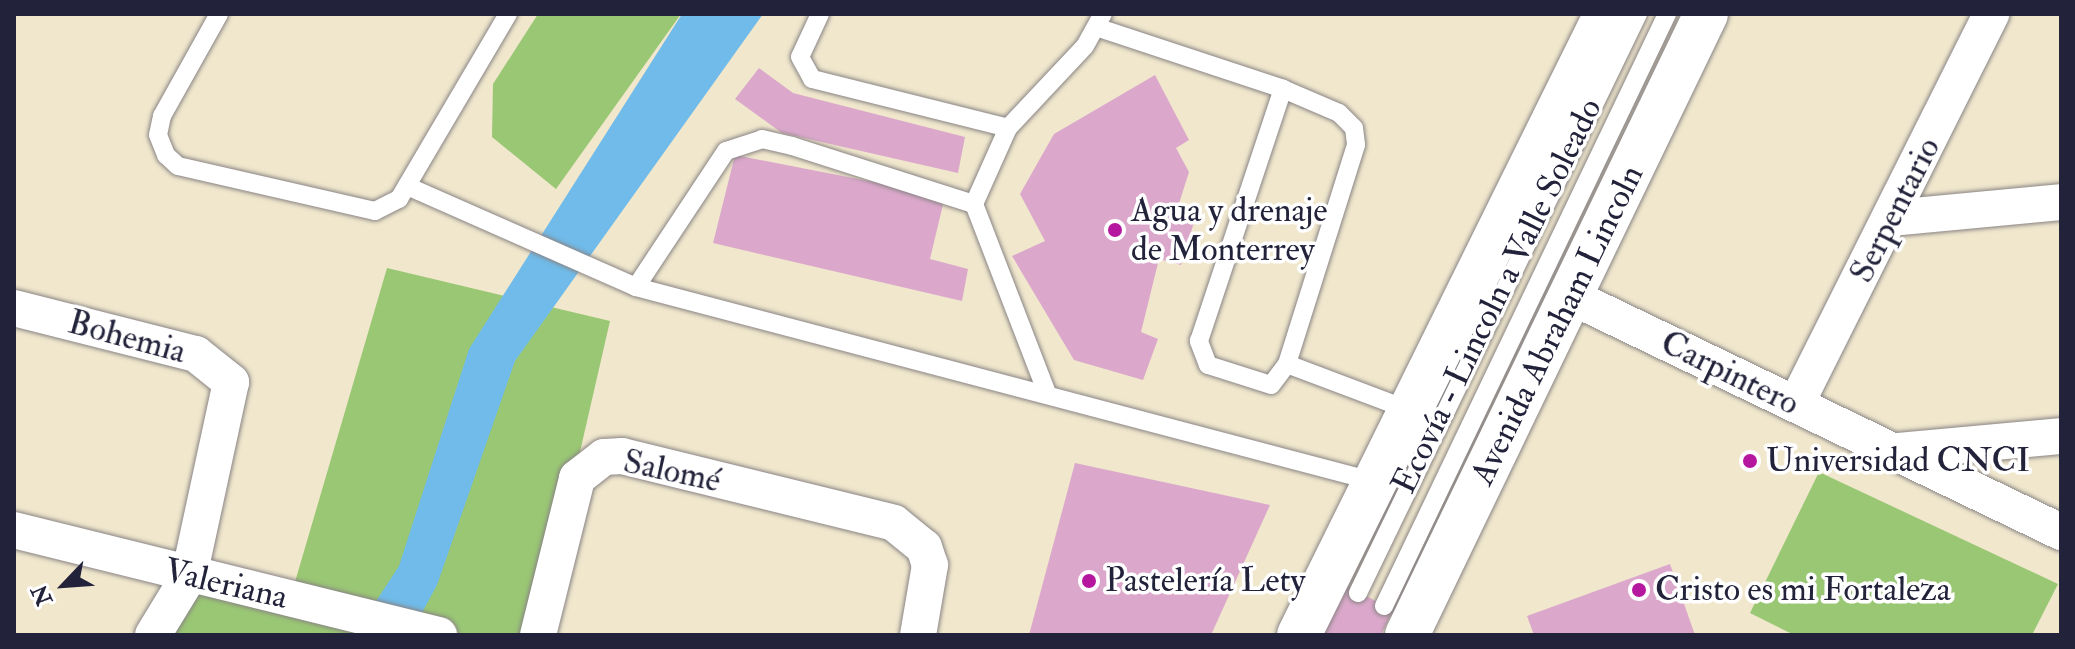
<!DOCTYPE html>
<meta charset="utf-8">
<style>
body{margin:0}
#map{position:relative;width:2075px;height:649px;overflow:hidden;background:#f0e7cd;font-family:"IM FELL Double Pica",serif}
div>[style]{position:absolute}
.green>*{inset:0;background:#9ac774}
.water>*{inset:0;background:#70bbe9}
.building>*{inset:0;background:#dba8cb}
.roads{filter:drop-shadow(0 0 2px #898484) drop-shadow(0 0 2px #898484)}
.service>*{height:18px;margin:-9px;padding:0 9px;transform-origin:9px;border-radius:9px;background:#fff}
.minor>*{height:36px;margin:-18px;padding:0 18px;transform-origin:18px;border-radius:18px;background:#fff}
.secondary>*{height:44px;margin:-22px;padding:0 22px;transform-origin:22px;border-radius:22px;background:#fff}
.dots>*{width:22px;height:22px;translate:-50% -50%;box-sizing:border-box;border:4px solid #fff;border-radius:50%}
span{translate:-50% -50%;white-space:nowrap;text-align:center;line-height:1.15;-webkit-text-stroke:7px #fff;paint-order:stroke}
.poi-label{font-size:34px;color:#22223b}
.left{translate:0 -50%;text-align:left}
.street-label{font-size:34px;color:#22223b}
.frame{position:absolute;inset:0;border:16px solid #22223b;pointer-events:none}
.north{position:absolute;left:24px;top:545px;width:80px;height:80px;-webkit-text-stroke:6px #fff;paint-order:stroke;rotate:245deg;font-size:22px;font-weight:700;line-height:32px;text-align:center;color:#22223b}
.north::after{content:'';display:block;margin:auto;width:28px;height:36px;background:#22223b;clip-path:polygon(50% 0,100% 100%,50% 72%,0 100%)}
</style>
<div id="map">
<div class="green">
<div style="clip-path:polygon(538px 14px,681px 14px,556px 189px,492px 137px,493px 84px)"></div>
<div style="clip-path:polygon(387px 268px,610px 321px,538px 635px,153px 635px,189px 576px,290px 599px)"></div>
<div style="clip-path:polygon(1819px 472px,2058px 584px,2032px 635px,1794px 635px,1750px 613px)"></div>
</div>
<div class="water">
<div style="clip-path:polygon(682px 14px,763px 14px,515px 361px,437px 585px,410px 635px,354px 635px,399px 566px,469px 349px)"></div>
</div>
<div class="building">
<div style="clip-path:polygon(759px 68px,793px 93px,965px 137px,958px 173px,782px 133px,735px 99px)"></div>
<div style="clip-path:polygon(1155px 75px,1189px 140px,1176px 148px,1189px 172px,1176px 213px,1195px 219px,1181px 265px,1159px 259px,1141px 332px,1158px 339px,1143px 380px,1074px 360px,1012px 256px,1045px 241px,1020px 194px,1054px 134px)"></div>
<div style="clip-path:polygon(735px 155px,945px 196px,930px 259px,968px 269px,962px 301px,713px 243px)"></div>
<div style="clip-path:polygon(1075px 463px,1270px 505px,1211px 635px,1029px 635px)"></div>
<div style="clip-path:polygon(1670px 564px,1695px 635px,1534px 635px,1527px 616px)"></div>
<div style="clip-path:polygon(1347px 586px,1393px 610px,1381px 635px,1322px 635px)"></div>
</div>
<div class="roads">
<div class="service">
<div style="left:219px;top:14px;width:117px;rotate:119.2deg"></div>
<div style="left:162px;top:116px;width:19px;rotate:102deg"></div>
<div style="left:158px;top:135px;width:22px;rotate:68deg"></div>
<div style="left:166px;top:155px;width:16px;rotate:43deg"></div>
<div style="left:178px;top:166px;width:202px;rotate:12.9deg"></div>
<div style="left:375px;top:211px;width:27px;rotate:-27deg"></div>
<div style="left:399px;top:199px;width:215px;rotate:-59.5deg"></div>
<div style="left:820px;top:14px;width:47px;rotate:114.9deg"></div>
<div style="left:800px;top:57px;width:25px;rotate:61deg"></div>
<div style="left:812px;top:79px;width:202px;rotate:14deg"></div>
<div style="left:1099px;top:28px;width:194px;rotate:18.3deg"></div>
<div style="left:1283px;top:89px;width:61px;rotate:23.2deg"></div>
<div style="left:1339px;top:113px;width:21px;rotate:45deg"></div>
<div style="left:1354px;top:128px;width:17px;rotate:83deg"></div>
<div style="left:1356px;top:145px;width:230px;rotate:107.5deg"></div>
<div style="left:1287px;top:364px;width:26px;rotate:127deg"></div>
<div style="left:1271px;top:385px;width:66px;rotate:-162.4deg"></div>
<div style="left:1208px;top:365px;width:26px;rotate:-111deg"></div>
<div style="left:1199px;top:341px;width:266px;rotate:-71.6deg"></div>
<div style="left:407px;top:186px;width:250px;rotate:23.8deg"></div>
<div style="left:636px;top:287px;width:765px;rotate:14.76deg"></div>
<div style="left:974px;top:204px;width:83px;rotate:-65.9deg"></div>
<div style="left:1008px;top:128px;width:112px;rotate:-46.8deg"></div>
<div style="left:1085px;top:46px;width:37px;rotate:-61deg"></div>
<div style="left:636px;top:287px;width:163px;rotate:-56.5deg"></div>
<div style="left:726px;top:151px;width:38px;rotate:-18deg"></div>
<div style="left:762px;top:139px;width:31px;rotate:13deg"></div>
<div style="left:792px;top:146px;width:191px;rotate:17.7deg"></div>
<div style="left:974px;top:204px;width:200px;rotate:68.9deg"></div>
<div style="left:1287px;top:364px;width:130px;rotate:20.7deg"></div>
<div style="left:1358px;top:593px;width:643px;rotate:-64.19deg"></div>
<div style="left:1384px;top:606px;width:656px;rotate:-64.45deg"></div>
</div>
<div class="minor">
<div style="left:1892px;top:218px;width:170px;rotate:-5.4deg"></div>
<div style="left:1572px;top:297px;width:543px;rotate:25.67deg"></div>
<div style="left:14px;top:308px;width:188px;rotate:14.2deg"></div>
<div style="left:196px;top:354px;width:45px;rotate:38.7deg"></div>
<div style="left:231px;top:382px;width:198px;rotate:102.2deg"></div>
<div style="left:189px;top:576px;width:69px;rotate:121.4deg"></div>
<div style="left:1796px;top:404px;width:436px;rotate:-63.4deg"></div>
<div style="left:1897px;top:451px;width:165px;rotate:-5.2deg"></div>
<div style="left:14px;top:530px;width:438px;rotate:13.9deg"></div>
<div style="left:538px;top:635px;width:162px;rotate:-76deg"></div>
<div style="left:577px;top:478px;width:34px;rotate:-38deg"></div>
<div style="left:604px;top:457px;width:18px;rotate:-3deg"></div>
<div style="left:622px;top:456px;width:280px;rotate:13.8deg"></div>
<div style="left:894px;top:523px;width:38px;rotate:39deg"></div>
<div style="left:924px;top:547px;width:19px;rotate:72deg"></div>
<div style="left:930px;top:565px;width:71px;rotate:99.7deg"></div>
</div>
<div class="secondary">
<div style="left:1299px;top:635px;width:693px;rotate:-63.69deg"></div>
<div style="left:1407px;top:635px;width:689px;rotate:-64.29deg"></div>
</div>
</div>
<div class="dots">
<div style="left:1115px;top:230px;background:#b5179e"></div>
<div style="left:1750px;top:461px;background:#b5179e"></div>
<div style="left:1089px;top:581px;background:#b5179e"></div>
<div style="left:1639px;top:590px;background:#b5179e"></div>
</div>
<div class="poi-label">
<span class="left" style="left:1131px;top:230px">Agua y drenaje<br>de Monterrey</span>
<span class="left" style="left:1766px;top:461px">Universidad CNCI</span>
<span class="left" style="left:1105px;top:581px">Pastelería Lety</span>
<span class="left" style="left:1655px;top:590px">Cristo es mi Fortaleza</span>
</div>
<div class="street-label">
<span style="left:1895px;top:210px;rotate:-63deg">Serpentario</span>
<span style="left:1497px;top:296px;rotate:-64deg">Ecovía - Lincoln a Valle Soleado</span>
<span style="left:1557px;top:325px;rotate:-64deg">Avenida Abraham Lincoln</span>
<span style="left:127px;top:337px;rotate:15deg">Bohemia</span>
<span style="left:1730px;top:373px;rotate:26deg">Carpintero</span>
<span style="left:672px;top:471px;rotate:12deg">Salomé</span>
<span style="left:226px;top:584px;rotate:13deg">Valeriana</span>
</div>
<div class="frame"></div>
<div class="north">N</div>
</div>
